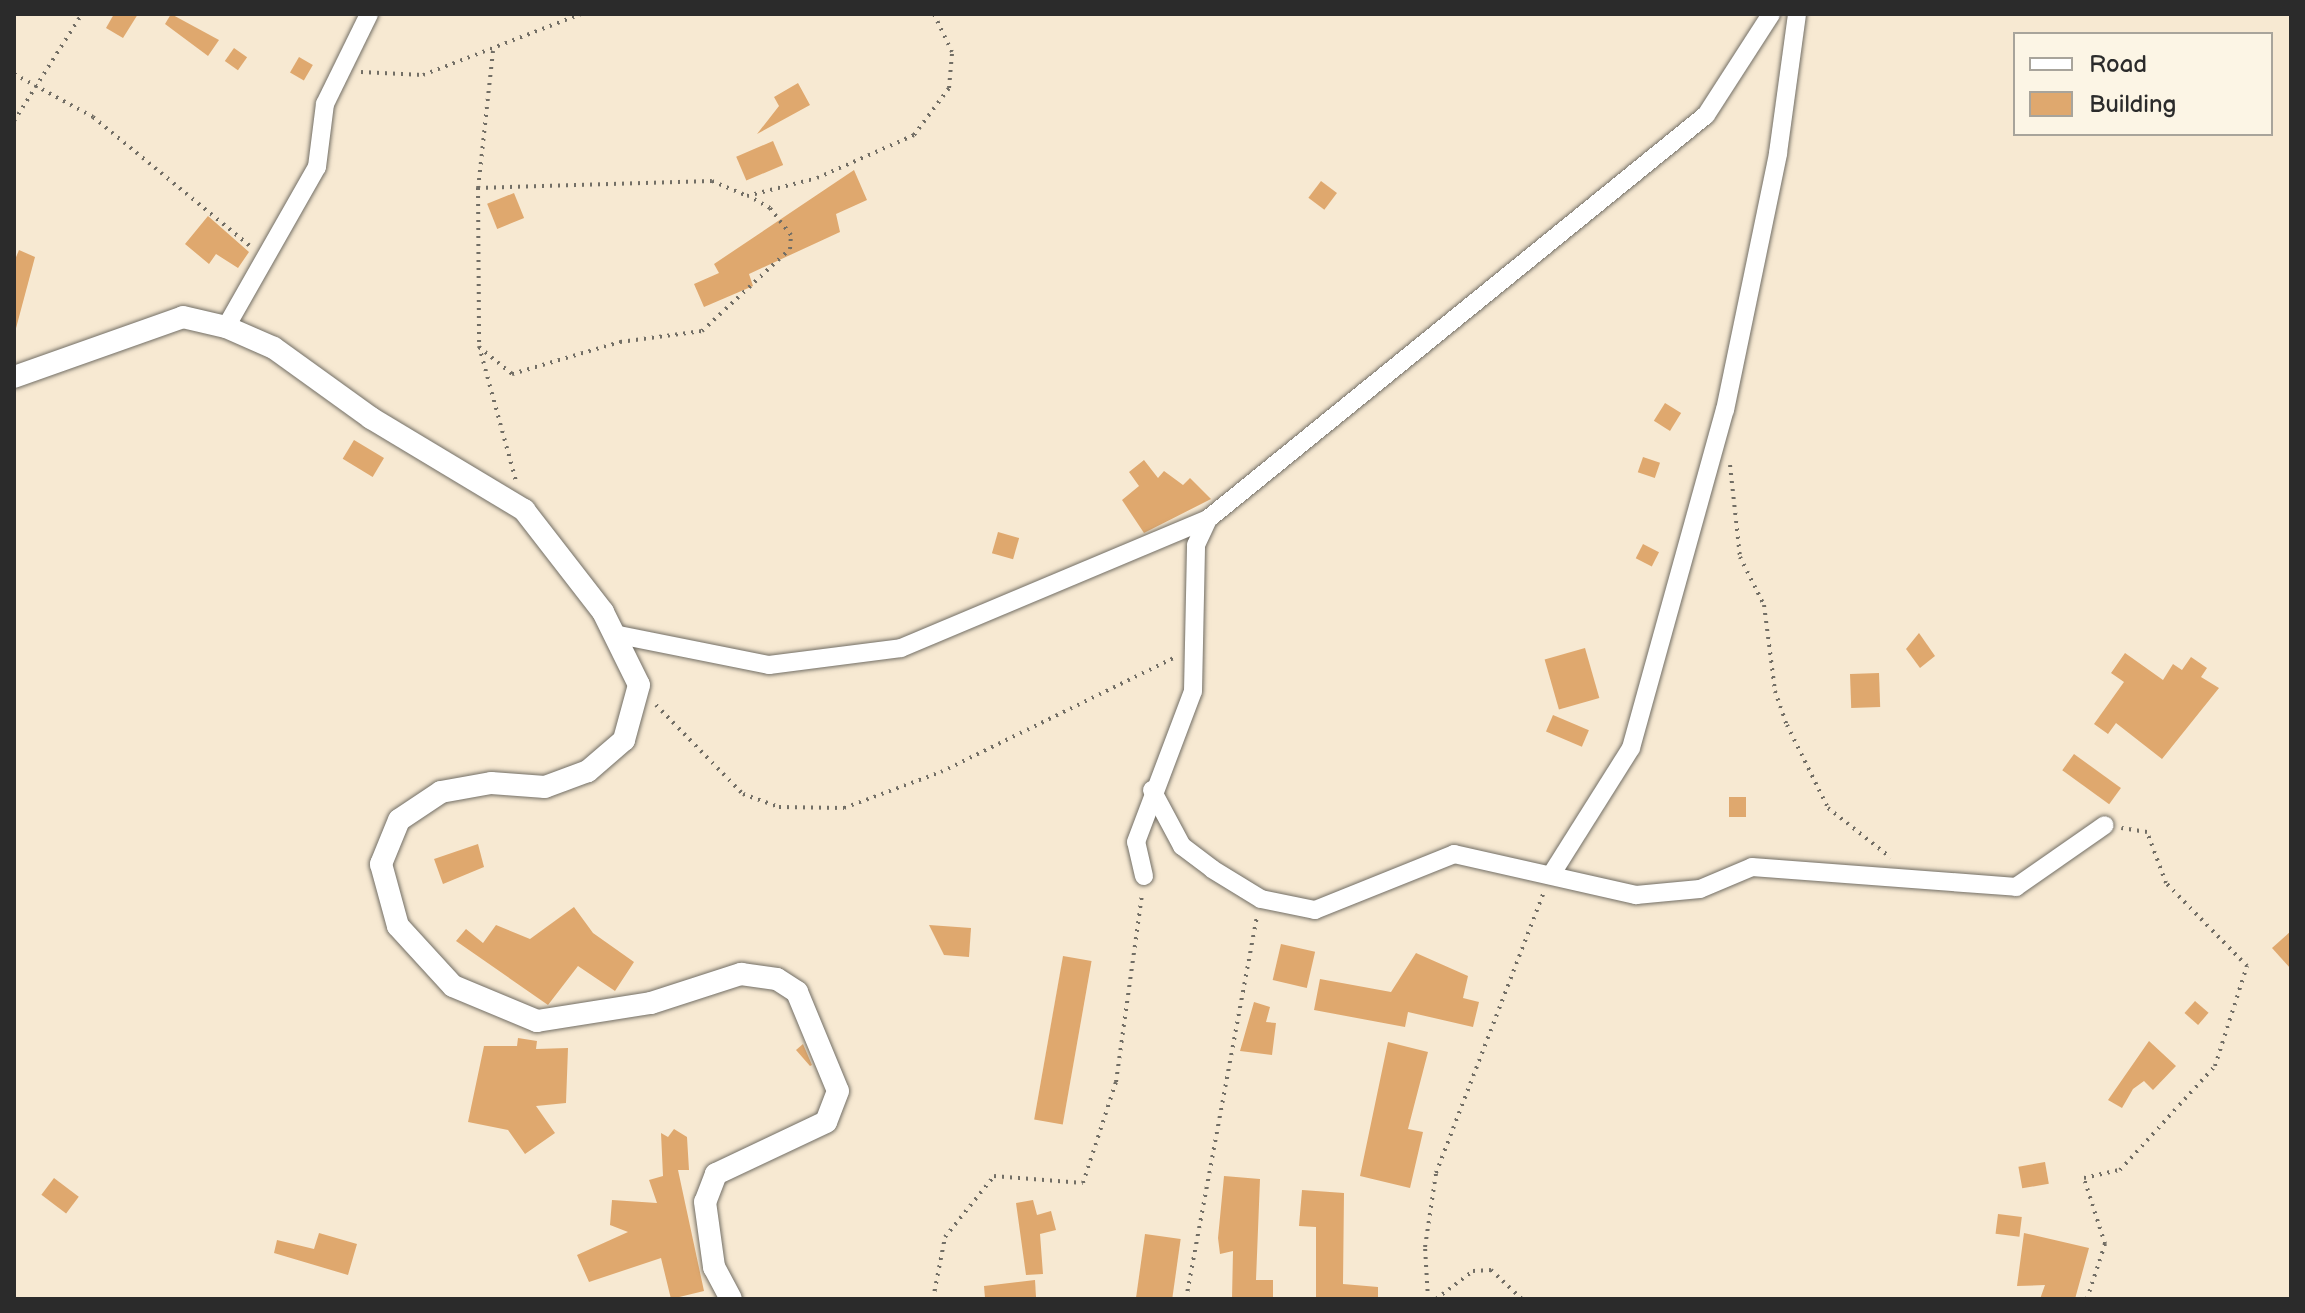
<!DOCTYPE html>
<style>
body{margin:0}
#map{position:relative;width:2305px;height:1313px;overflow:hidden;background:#f7e9d2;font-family:"Balsamiq Sans",sans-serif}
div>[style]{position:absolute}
.building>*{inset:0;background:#dfa86e;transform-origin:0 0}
.path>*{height:4px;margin-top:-2px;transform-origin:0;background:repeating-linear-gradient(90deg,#726e65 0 2px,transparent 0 8px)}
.roads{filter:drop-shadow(0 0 2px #726e65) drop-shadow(0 0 2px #726e65)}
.minor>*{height:18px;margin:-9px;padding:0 9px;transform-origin:9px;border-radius:9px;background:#fff}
.tertiary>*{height:22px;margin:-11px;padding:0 11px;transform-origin:11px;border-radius:11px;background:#fff}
span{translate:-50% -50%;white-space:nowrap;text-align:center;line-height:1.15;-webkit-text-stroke:6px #fcf5e5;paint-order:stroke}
.frame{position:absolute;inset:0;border:16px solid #2b2b2b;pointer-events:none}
.legend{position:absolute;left:2013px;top:32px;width:260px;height:104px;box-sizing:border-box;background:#fcf5e5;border:2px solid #a8a49b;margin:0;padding:10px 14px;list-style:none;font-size:24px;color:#2b2b2b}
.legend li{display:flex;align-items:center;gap:16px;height:40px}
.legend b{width:40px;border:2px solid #a8a49b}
</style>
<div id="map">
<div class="building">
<div style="clip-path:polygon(114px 14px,138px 14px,123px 38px,106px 28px)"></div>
<div style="clip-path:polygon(171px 14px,219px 40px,208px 56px,165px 24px)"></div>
<div style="left:234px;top:48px;width:16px;height:16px;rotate:35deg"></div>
<div style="left:299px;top:57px;width:16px;height:18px;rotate:30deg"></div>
<div style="clip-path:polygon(798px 83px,810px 105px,757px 134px,779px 106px,774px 97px)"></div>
<div style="left:773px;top:141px;width:26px;height:40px;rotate:67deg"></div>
<div style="clip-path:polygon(854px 170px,867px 200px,836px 214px,840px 232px,749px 274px,753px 286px,704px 307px,694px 284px,719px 273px,714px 264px)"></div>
<div style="left:1321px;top:181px;width:20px;height:21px;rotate:37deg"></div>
<div style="left:514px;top:193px;width:27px;height:29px;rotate:68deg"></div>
<div style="clip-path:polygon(208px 216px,249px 252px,238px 268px,216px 254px,209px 264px,185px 244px)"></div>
<div style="clip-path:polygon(19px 250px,35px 257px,15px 332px,14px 262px)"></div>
<div style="left:1665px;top:403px;width:19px;height:21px;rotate:32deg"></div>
<div style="left:354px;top:440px;width:35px;height:22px;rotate:31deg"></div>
<div style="left:1643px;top:457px;width:18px;height:16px;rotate:19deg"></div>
<div style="clip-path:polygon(1144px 460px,1158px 478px,1164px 471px,1183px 485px,1190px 478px,1211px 499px,1144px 533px,1122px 500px,1139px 486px,1129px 472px)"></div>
<div style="left:998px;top:532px;width:22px;height:22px;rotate:16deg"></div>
<div style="left:1643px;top:544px;width:18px;height:16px;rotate:27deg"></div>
<div style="clip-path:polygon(1919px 633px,1935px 656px,1920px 668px,1906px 649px)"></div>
<div style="left:1585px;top:648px;width:52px;height:42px;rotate:74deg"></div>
<div style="clip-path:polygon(2125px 653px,2163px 680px,2173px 664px,2182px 670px,2191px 657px,2207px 668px,2201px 677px,2219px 688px,2162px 759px,2116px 723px,2108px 734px,2094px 724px,2124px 682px,2111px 673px)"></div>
<div style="left:1879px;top:673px;width:34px;height:29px;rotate:88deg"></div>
<div style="left:1553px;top:715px;width:39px;height:18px;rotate:23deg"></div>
<div style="left:2074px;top:754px;width:58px;height:20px;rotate:36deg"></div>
<div style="left:1729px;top:797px;width:17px;height:20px"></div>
<div style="clip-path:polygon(478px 844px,484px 867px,443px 884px,434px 859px)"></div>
<div style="clip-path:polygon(574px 907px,593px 933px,634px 962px,615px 991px,578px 966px,548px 1005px,456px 941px,466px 929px,483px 943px,496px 925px,530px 939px)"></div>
<div style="clip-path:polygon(929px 925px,971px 928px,969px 957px,944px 955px)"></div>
<div style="clip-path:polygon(2291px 931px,2291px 969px,2272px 948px)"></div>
<div style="left:1281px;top:944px;width:35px;height:37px;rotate:13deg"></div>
<div style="clip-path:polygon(1416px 953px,1468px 976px,1463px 998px,1479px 1002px,1473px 1027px,1408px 1012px,1405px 1027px,1314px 1010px,1320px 979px,1391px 992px)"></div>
<div style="left:1063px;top:956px;width:29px;height:166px;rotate:10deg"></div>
<div style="left:2195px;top:1001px;width:18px;height:16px;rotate:41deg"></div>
<div style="clip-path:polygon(1254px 1002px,1270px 1007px,1266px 1022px,1276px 1023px,1272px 1055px,1240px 1051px)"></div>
<div style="clip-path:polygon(518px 1038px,537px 1041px,536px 1049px,568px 1048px,566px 1103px,536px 1106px,555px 1133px,525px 1154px,508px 1130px,468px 1122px,484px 1046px,517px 1046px)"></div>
<div style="clip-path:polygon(2149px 1041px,2176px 1066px,2153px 1090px,2144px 1081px,2133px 1089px,2122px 1108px,2108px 1100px)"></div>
<div style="clip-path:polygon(1388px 1042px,1428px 1052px,1408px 1129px,1423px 1132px,1410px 1188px,1360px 1176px)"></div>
<div style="clip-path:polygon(803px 1044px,812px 1065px,810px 1066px,796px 1050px)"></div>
<div style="clip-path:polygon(674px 1129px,687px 1137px,689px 1170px,678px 1170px,704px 1291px,671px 1299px,661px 1258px,589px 1282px,577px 1255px,628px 1232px,610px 1225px,612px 1200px,657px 1203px,649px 1180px,663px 1176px,661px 1133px,668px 1137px)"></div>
<div style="left:2045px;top:1162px;width:22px;height:27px;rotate:80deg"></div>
<div style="clip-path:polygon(1224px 1176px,1260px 1179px,1256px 1280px,1273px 1280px,1273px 1299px,1232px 1299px,1233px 1251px,1220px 1254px,1218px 1238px)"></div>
<div style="left:54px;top:1178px;width:31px;height:21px;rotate:37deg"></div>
<div style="clip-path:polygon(1302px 1190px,1344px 1193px,1343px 1284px,1378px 1287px,1378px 1299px,1316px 1299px,1316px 1227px,1299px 1226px)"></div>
<div style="clip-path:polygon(1033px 1200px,1037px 1215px,1051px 1211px,1056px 1230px,1040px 1234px,1043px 1274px,1026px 1275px,1016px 1203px)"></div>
<div style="left:1998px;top:1214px;width:24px;height:20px;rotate:7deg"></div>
<div style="clip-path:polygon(319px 1233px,357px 1244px,348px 1275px,274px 1253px,277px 1240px,314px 1249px)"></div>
<div style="clip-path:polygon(2024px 1233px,2089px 1248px,2075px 1299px,2040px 1299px,2045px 1285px,2017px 1286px)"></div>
<div style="left:1145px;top:1234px;width:36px;height:66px;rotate:8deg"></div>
<div style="clip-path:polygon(1035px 1280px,1036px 1297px,985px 1298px,984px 1286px)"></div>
</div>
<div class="path">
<div style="left:493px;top:51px;width:138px;rotate:96.2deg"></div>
<div style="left:478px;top:188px;width:158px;rotate:89.6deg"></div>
<div style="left:479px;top:346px;width:140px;rotate:74.7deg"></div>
<div style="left:361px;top:72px;width:62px;rotate:2.8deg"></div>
<div style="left:423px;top:75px;width:169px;rotate:-21.1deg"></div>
<div style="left:14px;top:74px;width:90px;rotate:28.6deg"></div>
<div style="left:93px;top:117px;width:203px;rotate:39.4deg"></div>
<div style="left:14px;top:121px;width:127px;rotate:-57.6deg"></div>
<div style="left:478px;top:188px;width:234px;rotate:-1.7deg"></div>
<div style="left:712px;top:181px;width:38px;rotate:23deg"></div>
<div style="left:747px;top:196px;width:72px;rotate:-14.4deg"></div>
<div style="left:817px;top:178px;width:106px;rotate:-23.9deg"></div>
<div style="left:914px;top:135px;width:59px;rotate:-53.3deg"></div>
<div style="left:949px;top:88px;width:36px;rotate:-85deg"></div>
<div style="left:952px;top:52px;width:42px;rotate:-115.3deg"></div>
<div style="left:479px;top:347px;width:43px;rotate:39.3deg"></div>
<div style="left:512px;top:374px;width:113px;rotate:-16.5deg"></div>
<div style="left:620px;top:342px;width:83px;rotate:-7.6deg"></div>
<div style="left:702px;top:331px;width:120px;rotate:-43deg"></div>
<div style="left:790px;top:249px;width:14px;rotate:-86deg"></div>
<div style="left:791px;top:235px;width:34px;rotate:-128deg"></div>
<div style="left:770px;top:208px;width:23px;rotate:-151deg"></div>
<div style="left:1730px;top:465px;width:93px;rotate:83.8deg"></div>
<div style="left:1740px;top:557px;width:54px;rotate:63.4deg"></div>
<div style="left:1764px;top:605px;width:87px;rotate:82.7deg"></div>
<div style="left:1775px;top:691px;width:36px;rotate:71deg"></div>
<div style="left:1787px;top:725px;width:93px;rotate:63.7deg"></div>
<div style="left:1828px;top:808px;width:80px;rotate:38.4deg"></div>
<div style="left:656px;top:705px;width:124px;rotate:45.7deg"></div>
<div style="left:743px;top:794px;width:38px;rotate:20deg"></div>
<div style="left:779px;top:807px;width:65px;rotate:0.9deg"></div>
<div style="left:844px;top:808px;width:103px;rotate:-20.4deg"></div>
<div style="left:941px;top:772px;width:259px;rotate:-26.1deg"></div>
<div style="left:933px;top:1299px;width:63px;rotate:-79deg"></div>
<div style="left:945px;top:1237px;width:78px;rotate:-51.2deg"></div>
<div style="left:994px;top:1176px;width:89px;rotate:4.5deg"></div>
<div style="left:1083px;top:1183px;width:106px;rotate:-71.9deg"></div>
<div style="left:1116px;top:1082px;width:190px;rotate:-82.1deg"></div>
<div style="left:1186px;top:1299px;width:389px;rotate:-79.5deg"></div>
<div style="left:1428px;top:1299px;width:52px;rotate:-93.3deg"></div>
<div style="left:1425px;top:1247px;width:75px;rotate:-81.5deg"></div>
<div style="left:1436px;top:1173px;width:301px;rotate:-69deg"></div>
<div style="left:1436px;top:1299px;width:46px;rotate:-37.1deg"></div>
<div style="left:1473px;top:1271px;width:18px;rotate:-3deg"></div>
<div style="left:1491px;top:1270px;width:42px;rotate:43.1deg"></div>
<div style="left:2087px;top:1299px;width:58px;rotate:-71.9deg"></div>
<div style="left:2105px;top:1244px;width:69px;rotate:-107.7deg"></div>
<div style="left:2084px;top:1178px;width:37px;rotate:-13deg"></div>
<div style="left:2120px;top:1170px;width:141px;rotate:-47.6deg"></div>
<div style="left:2215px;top:1066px;width:105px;rotate:-72.3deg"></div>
<div style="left:2247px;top:966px;width:116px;rotate:-134.3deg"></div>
<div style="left:2166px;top:883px;width:54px;rotate:-110.4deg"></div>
<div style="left:2147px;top:832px;width:26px;rotate:-171deg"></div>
</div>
<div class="roads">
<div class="minor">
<div style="left:226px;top:327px;width:184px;rotate:-60.4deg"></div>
<div style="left:317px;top:167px;width:64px;rotate:-82.8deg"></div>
<div style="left:325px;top:104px;width:100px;rotate:-63.9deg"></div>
<div style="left:614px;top:634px;width:158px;rotate:11.3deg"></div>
<div style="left:769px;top:665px;width:133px;rotate:-7.3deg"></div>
<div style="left:901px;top:648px;width:333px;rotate:-22.8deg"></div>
<div style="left:1208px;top:519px;width:641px;rotate:-39.05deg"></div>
<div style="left:1706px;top:115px;width:120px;rotate:-57.2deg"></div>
<div style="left:1152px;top:790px;width:64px;rotate:61.8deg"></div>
<div style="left:1182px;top:846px;width:38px;rotate:37deg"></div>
<div style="left:1212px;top:869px;width:57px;rotate:31.5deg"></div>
<div style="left:1261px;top:899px;width:55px;rotate:11.5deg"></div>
<div style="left:1315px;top:910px;width:150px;rotate:-21.9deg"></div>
<div style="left:1454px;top:854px;width:187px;rotate:12.7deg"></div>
<div style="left:1636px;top:895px;width:64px;rotate:-5.4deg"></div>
<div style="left:1700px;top:889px;width:56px;rotate:-22.9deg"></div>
<div style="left:1752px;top:867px;width:265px;rotate:4.3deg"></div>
<div style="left:2016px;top:887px;width:108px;rotate:-34.9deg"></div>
<div style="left:1551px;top:875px;width:150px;rotate:-57.8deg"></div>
<div style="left:1631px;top:748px;width:351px;rotate:-74.5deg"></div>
<div style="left:1725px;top:410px;width:262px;rotate:-78.3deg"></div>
<div style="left:1778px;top:153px;width:140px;rotate:-82.2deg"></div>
<div style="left:1144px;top:876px;width:35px;rotate:-103deg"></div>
<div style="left:1136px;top:842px;width:161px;rotate:-69.3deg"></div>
<div style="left:1193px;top:691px;width:146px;rotate:-88.8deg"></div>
<div style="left:1196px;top:545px;width:29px;rotate:-65deg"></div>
</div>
<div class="tertiary">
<div style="left:14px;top:377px;width:179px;rotate:-19.5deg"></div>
<div style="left:183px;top:317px;width:44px;rotate:13.1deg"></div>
<div style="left:226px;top:327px;width:52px;rotate:23.6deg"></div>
<div style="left:274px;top:348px;width:120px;rotate:35.8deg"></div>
<div style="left:371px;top:418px;width:179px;rotate:31deg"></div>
<div style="left:524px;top:510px;width:129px;rotate:52.2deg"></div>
<div style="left:603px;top:612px;width:81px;rotate:63.7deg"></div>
<div style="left:639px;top:685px;width:57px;rotate:105.3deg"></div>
<div style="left:624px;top:740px;width:48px;rotate:139.3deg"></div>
<div style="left:588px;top:771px;width:46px;rotate:159.6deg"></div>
<div style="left:545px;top:787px;width:54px;rotate:-175.8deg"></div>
<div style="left:491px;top:783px;width:51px;rotate:169.8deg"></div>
<div style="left:441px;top:792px;width:50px;rotate:146.3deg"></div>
<div style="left:399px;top:820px;width:48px;rotate:112.2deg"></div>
<div style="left:381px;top:864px;width:64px;rotate:74.7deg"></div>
<div style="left:398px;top:926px;width:81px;rotate:47.5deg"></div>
<div style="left:453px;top:986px;width:91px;rotate:22.6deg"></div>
<div style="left:537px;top:1021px;width:115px;rotate:-9deg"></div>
<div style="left:651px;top:1003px;width:95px;rotate:-17.9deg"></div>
<div style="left:741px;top:974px;width:36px;rotate:8deg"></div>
<div style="left:777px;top:979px;width:24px;rotate:33deg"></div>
<div style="left:797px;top:992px;width:107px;rotate:67.5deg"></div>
<div style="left:838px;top:1091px;width:33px;rotate:111deg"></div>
<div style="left:826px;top:1122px;width:122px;rotate:154.7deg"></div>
<div style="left:716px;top:1174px;width:30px;rotate:111deg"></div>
<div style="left:705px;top:1202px;width:66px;rotate:82.1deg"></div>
<div style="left:714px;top:1267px;width:36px;rotate:62deg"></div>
</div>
</div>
<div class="frame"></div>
<ul class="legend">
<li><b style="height:10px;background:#fff"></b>Road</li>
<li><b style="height:22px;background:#dfa86e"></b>Building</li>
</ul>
</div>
